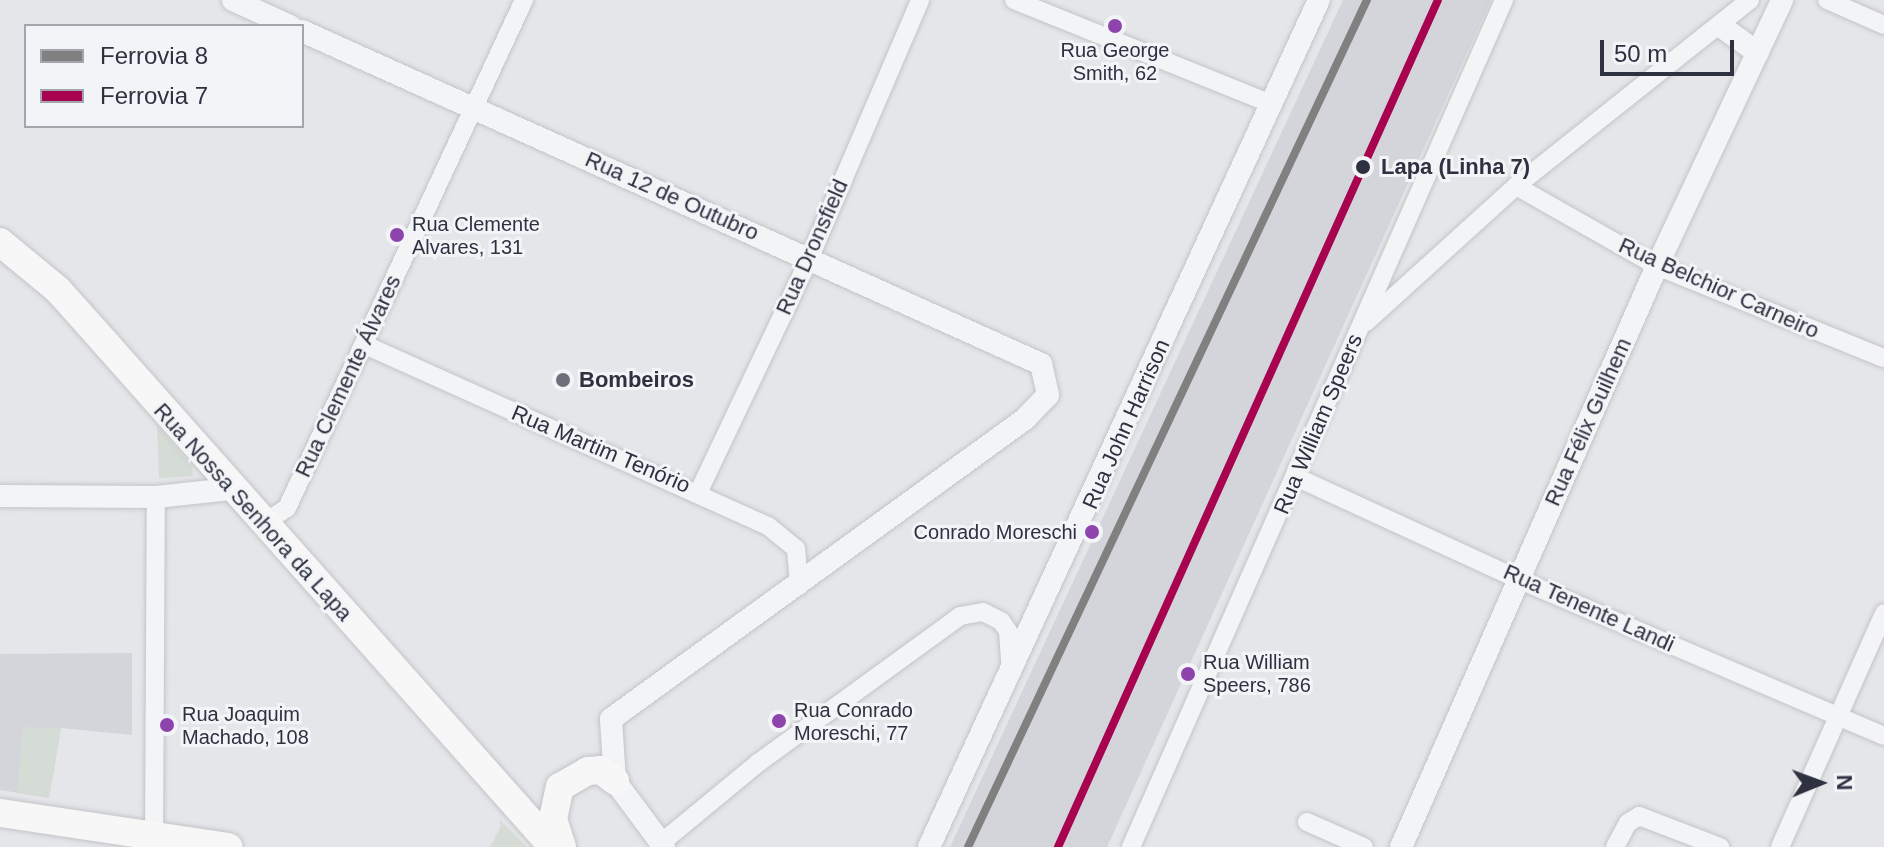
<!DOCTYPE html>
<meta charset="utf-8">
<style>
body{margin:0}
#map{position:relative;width:1884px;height:847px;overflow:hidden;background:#e4e6e9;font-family:Helvetica,sans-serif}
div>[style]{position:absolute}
.built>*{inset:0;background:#d3d5db}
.green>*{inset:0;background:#d4dcd5}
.roads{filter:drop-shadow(0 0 2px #c3c4c7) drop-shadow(0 0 2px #c3c4c7)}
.minor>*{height:18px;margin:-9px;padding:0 9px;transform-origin:9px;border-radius:9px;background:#f3f4f5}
.tertiary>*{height:22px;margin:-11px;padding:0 11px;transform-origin:11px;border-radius:11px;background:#f3f4f5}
.primary>*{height:28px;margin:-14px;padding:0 14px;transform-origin:14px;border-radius:14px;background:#f7f7f7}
.rail-1>*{height:8px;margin:-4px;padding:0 4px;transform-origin:4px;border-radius:4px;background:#808080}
.rail-2>*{height:8px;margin:-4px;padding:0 4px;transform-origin:4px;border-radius:4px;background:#a8034f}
.dots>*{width:22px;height:22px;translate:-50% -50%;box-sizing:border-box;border:4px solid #f3f4f7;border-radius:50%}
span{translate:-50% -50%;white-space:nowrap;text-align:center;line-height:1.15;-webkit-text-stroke:6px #f3f4f7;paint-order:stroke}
.bus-label{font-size:20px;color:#2d3140}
.left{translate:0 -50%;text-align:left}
.right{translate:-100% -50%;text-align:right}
.stop-label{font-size:22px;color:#2d3140;font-weight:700}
.street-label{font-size:22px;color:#2d3140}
.poi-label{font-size:22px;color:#2d3140;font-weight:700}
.legend{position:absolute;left:24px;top:24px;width:280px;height:104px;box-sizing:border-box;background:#f3f4f7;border:2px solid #a4a6ae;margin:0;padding:10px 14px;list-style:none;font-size:24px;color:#2d3140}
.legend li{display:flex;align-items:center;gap:16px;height:40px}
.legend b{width:40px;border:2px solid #a4a6ae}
.north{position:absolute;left:1780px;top:743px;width:80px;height:80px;-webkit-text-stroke:6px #f3f4f7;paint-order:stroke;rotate:89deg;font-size:22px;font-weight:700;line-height:32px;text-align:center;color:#2d3140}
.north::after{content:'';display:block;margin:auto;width:28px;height:36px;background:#2d3140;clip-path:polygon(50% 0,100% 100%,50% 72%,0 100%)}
.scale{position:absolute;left:1600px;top:40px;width:134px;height:36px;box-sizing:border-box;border:4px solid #2d3140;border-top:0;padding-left:10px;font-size:24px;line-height:28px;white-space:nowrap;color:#2d3140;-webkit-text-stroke:6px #f3f4f7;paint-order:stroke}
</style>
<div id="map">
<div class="built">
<div style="clip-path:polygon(1343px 0,1491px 0,1107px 847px,950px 847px)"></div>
<div style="clip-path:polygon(132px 653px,132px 735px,61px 728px,49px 798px,0 790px,0 654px)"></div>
</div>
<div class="green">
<div style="clip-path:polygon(157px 425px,192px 466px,193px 476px,159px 478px)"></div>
<div style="clip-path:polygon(23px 727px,61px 728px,49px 798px,17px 793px)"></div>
<div style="clip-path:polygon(499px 819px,527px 847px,490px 847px,501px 826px)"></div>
</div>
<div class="roads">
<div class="minor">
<div style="left:1014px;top:0;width:278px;rotate:22deg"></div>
<div style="left:1827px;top:0;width:62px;rotate:23.7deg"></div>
<div style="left:1516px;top:186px;width:162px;rotate:29.6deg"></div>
<div style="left:1657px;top:266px;width:245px;rotate:22.1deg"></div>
<div style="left:1366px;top:322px;width:202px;rotate:-42.2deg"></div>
<div style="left:1516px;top:186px;width:299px;rotate:-38.5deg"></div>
<div style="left:365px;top:345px;width:442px;rotate:24.2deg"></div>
<div style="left:768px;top:526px;width:36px;rotate:39deg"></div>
<div style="left:796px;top:549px;width:37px;rotate:85deg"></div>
<div style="left:1296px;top:477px;width:247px;rotate:24.7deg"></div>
<div style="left:1520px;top:580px;width:396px;rotate:23.2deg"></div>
<div style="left:699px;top:491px;width:259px;rotate:-64.6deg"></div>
<div style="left:810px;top:257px;width:280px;rotate:-66.8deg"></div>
<div style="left:263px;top:524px;width:29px;rotate:-34deg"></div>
<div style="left:287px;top:508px;width:561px;rotate:-64.99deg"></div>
<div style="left:1307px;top:822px;width:62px;rotate:23.7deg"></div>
<div style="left:661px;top:843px;width:126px;rotate:-39.5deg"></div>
<div style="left:758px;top:763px;width:250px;rotate:-36deg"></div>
<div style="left:960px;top:616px;width:23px;rotate:-10deg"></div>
<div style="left:983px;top:612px;width:20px;rotate:27deg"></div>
<div style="left:1001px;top:621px;width:12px;rotate:55deg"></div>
<div style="left:1008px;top:631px;width:39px;rotate:86deg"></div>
<div style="left:154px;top:844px;width:347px;rotate:-89.7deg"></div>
<div style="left:1131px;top:847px;width:925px;rotate:-66.23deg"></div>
<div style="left:1615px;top:847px;width:27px;rotate:-62deg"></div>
<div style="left:1628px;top:823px;width:13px;rotate:-32deg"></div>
<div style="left:1639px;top:816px;width:87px;rotate:20.9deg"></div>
<div style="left:1780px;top:847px;width:256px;rotate:-66deg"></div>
</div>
<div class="tertiary">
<div style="left:233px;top:0;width:63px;rotate:24.5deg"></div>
<div style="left:1722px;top:27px;width:44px;rotate:35.8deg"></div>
<div style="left:302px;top:31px;width:811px;rotate:24.26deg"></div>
<div style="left:1041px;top:364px;width:32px;rotate:77deg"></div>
<div style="left:1048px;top:395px;width:33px;rotate:134deg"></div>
<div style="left:1025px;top:419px;width:511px;rotate:144.07deg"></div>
<div style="left:611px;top:719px;width:62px;rotate:86.3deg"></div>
<div style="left:615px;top:781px;width:82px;rotate:53.4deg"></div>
<div style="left:0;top:496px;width:156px;rotate:0.4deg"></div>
<div style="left:156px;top:497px;width:75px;rotate:-6.1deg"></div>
<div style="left:929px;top:847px;width:932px;rotate:-65.28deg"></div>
<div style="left:1401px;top:847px;width:635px;rotate:-66.22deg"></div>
<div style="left:1657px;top:266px;width:294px;rotate:-64.8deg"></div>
</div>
<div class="primary">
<div style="left:0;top:242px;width:75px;rotate:39.6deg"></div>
<div style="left:58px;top:290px;width:75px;rotate:48.2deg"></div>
<div style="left:108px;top:346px;width:670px;rotate:48.39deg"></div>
<div style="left:0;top:813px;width:231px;rotate:8.5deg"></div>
<div style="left:562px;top:847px;width:29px;rotate:-108deg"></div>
<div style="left:553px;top:819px;width:33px;rotate:-78deg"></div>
<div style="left:560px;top:787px;width:32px;rotate:-30deg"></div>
<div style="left:588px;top:771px;width:13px;rotate:-4deg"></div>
<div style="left:601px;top:770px;width:18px;rotate:38deg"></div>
</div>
</div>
<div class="rail-1">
<div style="left:968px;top:847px;width:936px;rotate:-64.78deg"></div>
</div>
<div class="rail-2">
<div style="left:1058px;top:847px;width:928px;rotate:-65.84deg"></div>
</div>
<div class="dots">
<div style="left:1115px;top:26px;background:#8e44ad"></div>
<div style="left:1363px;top:167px;background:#2d3140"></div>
<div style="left:397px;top:235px;background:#8e44ad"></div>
<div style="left:563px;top:380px;background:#6d707b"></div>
<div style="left:1092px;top:532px;background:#8e44ad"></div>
<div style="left:1188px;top:674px;background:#8e44ad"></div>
<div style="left:779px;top:721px;background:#8e44ad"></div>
<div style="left:167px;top:725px;background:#8e44ad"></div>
</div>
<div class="bus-label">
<span style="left:1115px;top:62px">Rua George<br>Smith, 62</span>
<span class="left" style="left:412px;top:236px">Rua Clemente<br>Alvares, 131</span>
<span class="right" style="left:1077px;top:532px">Conrado Moreschi</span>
<span class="left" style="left:1203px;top:674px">Rua William<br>Speers, 786</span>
<span class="left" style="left:794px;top:722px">Rua Conrado<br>Moreschi, 77</span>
<span class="left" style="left:182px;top:726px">Rua Joaquim<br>Machado, 108</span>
</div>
<div class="stop-label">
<span class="left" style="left:1381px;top:167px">Lapa (Linha 7)</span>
</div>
<div class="street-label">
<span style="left:672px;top:196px;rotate:24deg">Rua 12 de Outubro</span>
<span style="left:812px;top:247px;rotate:-66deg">Rua Dronsfield</span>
<span style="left:1719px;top:288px;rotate:24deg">Rua Belchior Carneiro</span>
<span style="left:348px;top:376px;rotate:-65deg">Rua Clemente Álvares</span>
<span style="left:1588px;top:422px;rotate:-66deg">Rua Félix Guilhem</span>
<span style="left:1126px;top:424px;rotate:-66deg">Rua John Harrison</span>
<span style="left:1318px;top:424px;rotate:-67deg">Rua William Speers</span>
<span style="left:601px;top:449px;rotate:23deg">Rua Martim Tenório</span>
<span style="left:253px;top:512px;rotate:48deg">Rua Nossa Senhora da Lapa</span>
<span style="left:1589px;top:608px;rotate:24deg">Rua Tenente Landi</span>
</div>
<div class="poi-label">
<span class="left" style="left:579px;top:380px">Bombeiros</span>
</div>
<ul class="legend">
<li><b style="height:10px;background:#808080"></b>Ferrovia 8</li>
<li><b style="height:10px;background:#a8034f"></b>Ferrovia 7</li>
</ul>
<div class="north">N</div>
<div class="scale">50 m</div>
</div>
